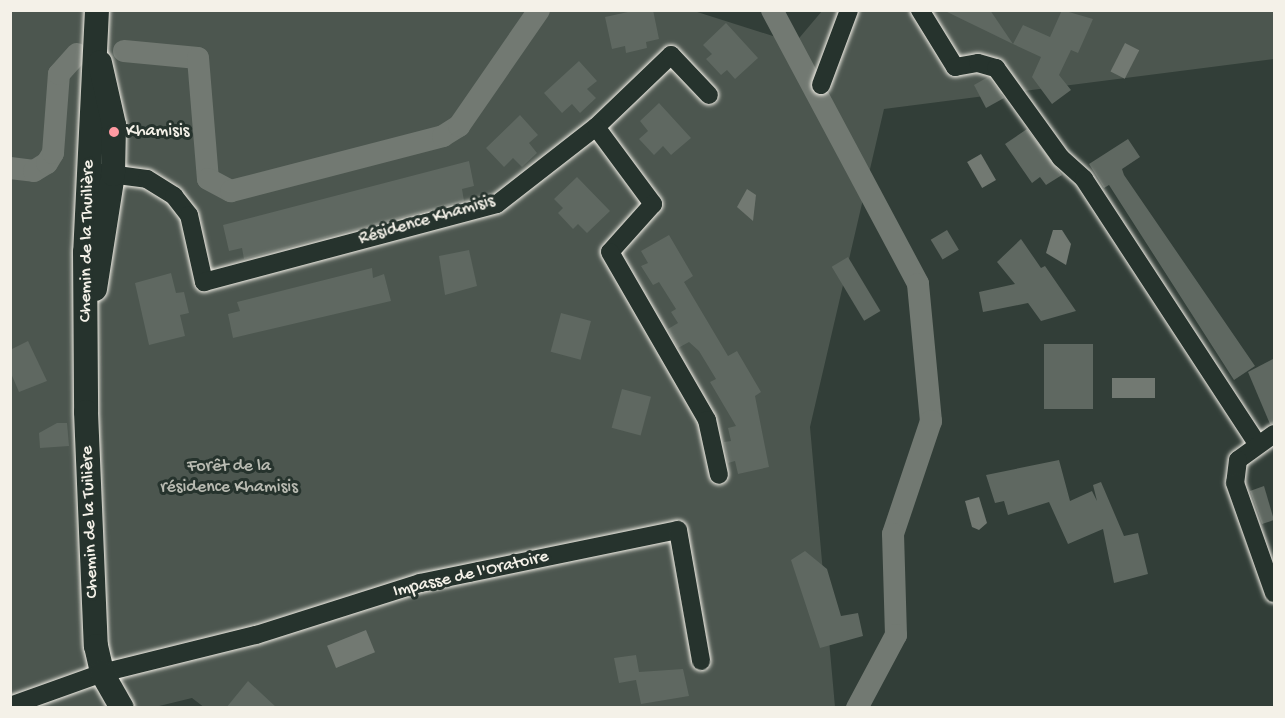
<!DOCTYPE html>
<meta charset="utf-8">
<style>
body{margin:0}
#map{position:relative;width:1285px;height:718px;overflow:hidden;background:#323e38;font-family:"Gochi Hand",sans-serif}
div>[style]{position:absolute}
.green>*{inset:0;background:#4c564f}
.water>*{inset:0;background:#727972;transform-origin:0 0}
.canal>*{height:22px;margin:-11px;padding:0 11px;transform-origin:11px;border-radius:11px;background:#727972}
.building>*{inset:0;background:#5f6861;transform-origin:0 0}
.roads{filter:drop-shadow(0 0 2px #f4f1e8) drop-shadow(0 0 2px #f4f1e8)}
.minor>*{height:18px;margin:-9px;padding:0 9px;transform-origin:9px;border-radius:9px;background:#26332d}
.tertiary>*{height:24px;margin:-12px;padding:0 12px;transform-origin:12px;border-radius:12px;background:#26332d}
.dots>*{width:16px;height:16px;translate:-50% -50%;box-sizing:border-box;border:3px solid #26332d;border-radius:50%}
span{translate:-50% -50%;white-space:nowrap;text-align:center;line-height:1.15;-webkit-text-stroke:6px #26332d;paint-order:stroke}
.poi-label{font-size:18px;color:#f4f1e8}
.left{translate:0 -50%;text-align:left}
.street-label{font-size:18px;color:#f4f1e8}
.park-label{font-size:18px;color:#b9bbb2}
.frame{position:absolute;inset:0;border:12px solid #f4f1e8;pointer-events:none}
</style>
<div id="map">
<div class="green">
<div style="clip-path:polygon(691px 10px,795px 43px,822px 11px,1274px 10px,1274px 59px,884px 109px,810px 427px,835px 707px,205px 708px,192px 698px,151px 708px,11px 708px,10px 11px)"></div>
</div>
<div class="water">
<div style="left:1125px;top:43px;width:16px;height:32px;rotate:27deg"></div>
<div style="left:981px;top:154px;width:30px;height:16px;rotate:60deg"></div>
<div style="clip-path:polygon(747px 189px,756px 195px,753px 221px,737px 207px)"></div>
<div style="clip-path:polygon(1053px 230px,1062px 230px,1071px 244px,1066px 265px,1046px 253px)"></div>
<div style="left:1112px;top:378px;width:43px;height:20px"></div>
<div style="clip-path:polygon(979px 497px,987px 523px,979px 530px,972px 527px,965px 501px)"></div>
<div style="left:366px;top:630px;width:24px;height:42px;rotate:68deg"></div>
</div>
<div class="canal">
<div style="left:772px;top:10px;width:310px;rotate:61.9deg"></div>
<div style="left:918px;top:284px;width:138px;rotate:84.6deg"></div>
<div style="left:931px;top:421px;width:119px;rotate:108.6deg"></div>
<div style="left:893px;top:534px;width:101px;rotate:88.3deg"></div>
<div style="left:896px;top:635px;width:83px;rotate:118.1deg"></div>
<div style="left:124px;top:51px;width:74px;rotate:5.4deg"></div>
<div style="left:198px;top:58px;width:121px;rotate:85.3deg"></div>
<div style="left:208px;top:179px;width:26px;rotate:28deg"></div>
<div style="left:231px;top:191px;width:219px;rotate:-14.5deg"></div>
<div style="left:443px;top:136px;width:19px;rotate:-32deg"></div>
<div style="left:459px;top:126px;width:141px;rotate:-55.4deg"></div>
<div style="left:10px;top:168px;width:24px;rotate:7deg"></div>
<div style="left:34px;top:171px;width:15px;rotate:-32deg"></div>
<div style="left:47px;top:163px;width:12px;rotate:-59deg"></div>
<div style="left:53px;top:153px;width:79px;rotate:-85.7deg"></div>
<div style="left:59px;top:74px;width:27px;rotate:-48deg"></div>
</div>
<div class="building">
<div style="clip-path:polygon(637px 10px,653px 10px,659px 39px,646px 42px,647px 48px,626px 53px,625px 46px,612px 49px,605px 17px)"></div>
<div style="clip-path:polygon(943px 10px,990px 10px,1013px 44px)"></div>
<div style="clip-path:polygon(1062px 10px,1093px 19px,1078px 53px,1071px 50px,1059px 75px,1071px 90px,1052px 104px,1032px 77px,1041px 57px,1013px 44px,1023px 25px,1050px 37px)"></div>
<div style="clip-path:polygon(726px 23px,758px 58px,735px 79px,727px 70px,721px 75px,706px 59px,712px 54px,703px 45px)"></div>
<div style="clip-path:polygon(579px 61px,597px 81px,587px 89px,596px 98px,580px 113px,572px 104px,562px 113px,544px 93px)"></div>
<div style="clip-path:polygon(988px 77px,1004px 98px,986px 108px,974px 85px)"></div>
<div style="clip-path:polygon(659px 103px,691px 138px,671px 155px,663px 146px,654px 155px,639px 139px,648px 131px,640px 121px)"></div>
<div style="clip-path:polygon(520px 115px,538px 135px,529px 143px,537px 153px,522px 167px,513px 158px,504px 167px,486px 148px)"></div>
<div style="clip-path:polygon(1027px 129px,1062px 175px,1046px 185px,1040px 177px,1032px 183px,1005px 144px)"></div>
<div style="clip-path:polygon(1128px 139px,1140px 157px,1122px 169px,1124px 175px,1255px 366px,1234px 380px,1109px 185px,1104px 188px,1089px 164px)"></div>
<div style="clip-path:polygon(469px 161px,474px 186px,462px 189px,464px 201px,244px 259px,242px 248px,229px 251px,223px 225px)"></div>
<div style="clip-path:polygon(577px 177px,610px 211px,587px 233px,578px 224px,573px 229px,558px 213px,563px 208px,554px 199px)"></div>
<div style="left:947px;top:230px;width:23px;height:19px;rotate:59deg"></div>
<div style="clip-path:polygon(669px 235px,693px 276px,684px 282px,728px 356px,737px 351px,761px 392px,755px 396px,769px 467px,738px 474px,735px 461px,728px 463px,724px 442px,731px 441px,728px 428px,736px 426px,710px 382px,716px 379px,699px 351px,689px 342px,678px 348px,668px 329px,678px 323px,671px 312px,676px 309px,659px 282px,653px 285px,641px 266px,648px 263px,641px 251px)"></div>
<div style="clip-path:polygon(1021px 239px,1041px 268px,1045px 266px,1076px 311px,1041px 321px,1028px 303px,983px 312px,979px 292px,1015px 284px,997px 262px)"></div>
<div style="clip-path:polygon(469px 250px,477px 286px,445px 295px,439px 256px)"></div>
<div style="left:848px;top:257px;width:63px;height:19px;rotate:59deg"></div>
<div style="clip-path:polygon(372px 268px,373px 278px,384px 274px,391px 301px,233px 338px,228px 314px,240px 311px,237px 302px)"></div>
<div style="clip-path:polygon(171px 273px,176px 293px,184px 292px,189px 313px,180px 315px,185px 336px,149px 345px,135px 283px)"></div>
<div style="left:561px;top:313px;width:31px;height:40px;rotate:15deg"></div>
<div style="clip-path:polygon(28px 341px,47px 381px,19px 392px,10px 371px,10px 350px)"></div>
<div style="left:1093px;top:344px;width:65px;height:49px;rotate:90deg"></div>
<div style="clip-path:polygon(1275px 358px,1275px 423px,1270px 424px,1248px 372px)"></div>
<div style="left:622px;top:389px;width:30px;height:40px;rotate:15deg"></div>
<div style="clip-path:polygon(57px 423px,67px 423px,69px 446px,40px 448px,39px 433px)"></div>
<div style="clip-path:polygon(1059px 460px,1070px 501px,1092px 491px,1097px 501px,1093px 485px,1101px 482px,1124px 536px,1138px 533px,1148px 574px,1114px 583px,1103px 529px,1068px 544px,1049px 502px,1008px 515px,1004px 501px,995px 503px,986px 475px)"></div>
<div style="clip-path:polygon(1264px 486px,1274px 520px,1262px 524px,1250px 491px)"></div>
<div style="clip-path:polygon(805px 551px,827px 569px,841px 616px,858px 613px,863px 636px,820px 648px,791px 560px)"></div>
<div style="clip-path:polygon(636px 655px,639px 672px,683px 669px,689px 696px,641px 704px,636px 680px,619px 683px,614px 658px)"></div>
<div style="clip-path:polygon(248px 681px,277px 708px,226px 708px)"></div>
</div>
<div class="roads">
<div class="minor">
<div style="left:920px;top:10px;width:67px;rotate:58.4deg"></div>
<div style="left:955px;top:67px;width:23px;rotate:-10deg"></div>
<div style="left:978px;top:63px;width:19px;rotate:16deg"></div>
<div style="left:996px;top:68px;width:111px;rotate:54.2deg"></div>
<div style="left:1061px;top:158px;width:31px;rotate:42deg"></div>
<div style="left:1084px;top:179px;width:314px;rotate:56.8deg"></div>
<div style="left:821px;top:85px;width:80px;rotate:-69.5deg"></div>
<div style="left:596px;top:127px;width:104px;rotate:-43.8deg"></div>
<div style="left:671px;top:55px;width:55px;rotate:46.5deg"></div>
<div style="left:102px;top:173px;width:45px;rotate:7.6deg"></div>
<div style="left:147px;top:179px;width:32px;rotate:32deg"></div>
<div style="left:174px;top:196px;width:24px;rotate:52deg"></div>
<div style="left:189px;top:215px;width:69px;rotate:77.4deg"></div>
<div style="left:204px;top:282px;width:303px;rotate:-14.9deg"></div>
<div style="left:497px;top:204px;width:125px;rotate:-37.9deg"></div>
<div style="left:596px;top:127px;width:96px;rotate:53.5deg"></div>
<div style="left:653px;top:204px;width:64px;rotate:131.9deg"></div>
<div style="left:610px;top:252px;width:194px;rotate:60deg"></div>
<div style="left:707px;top:420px;width:56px;rotate:77.7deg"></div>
<div style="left:1274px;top:434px;width:44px;rotate:144.2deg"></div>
<div style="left:1238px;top:460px;width:23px;rotate:97deg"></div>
<div style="left:1235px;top:483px;width:117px;rotate:70.5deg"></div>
<div style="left:10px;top:706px;width:98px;rotate:-19.7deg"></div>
<div style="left:102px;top:673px;width:159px;rotate:-13.9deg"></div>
<div style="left:256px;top:635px;width:172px;rotate:-17.6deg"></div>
<div style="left:420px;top:583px;width:263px;rotate:-11.6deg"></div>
<div style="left:678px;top:530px;width:133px;rotate:80deg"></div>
</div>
<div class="tertiary">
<div style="left:97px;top:10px;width:242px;rotate:92.8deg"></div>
<div style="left:85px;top:252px;width:160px;rotate:89.6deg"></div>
<div style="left:86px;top:412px;width:234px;rotate:87.6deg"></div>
<div style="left:96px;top:646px;width:28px;rotate:77deg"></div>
<div style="left:102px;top:673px;width:40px;rotate:60.3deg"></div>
<div style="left:95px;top:289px;width:116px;rotate:-81.1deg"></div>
<div style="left:113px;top:174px;width:49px;rotate:-88.8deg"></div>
<div style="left:114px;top:125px;width:64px;rotate:-102.7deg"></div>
</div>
</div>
<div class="dots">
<div style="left:114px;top:132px;background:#ff9aa2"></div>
</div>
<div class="poi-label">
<span class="left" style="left:126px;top:132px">Khamisis</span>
</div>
<div class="street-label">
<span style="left:427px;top:221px;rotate:-16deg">Résidence Khamisis</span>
<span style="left:88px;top:241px;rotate:-89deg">Chemin de la Thuilière</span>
<span style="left:91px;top:522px;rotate:-92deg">Chemin de la Tuilière</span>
<span style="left:471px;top:575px;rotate:-13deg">Impasse de l'Oratoire</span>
</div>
<div class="park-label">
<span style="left:229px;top:478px">Forêt de la<br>résidence Khamisis</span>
</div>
<div class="frame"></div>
</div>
